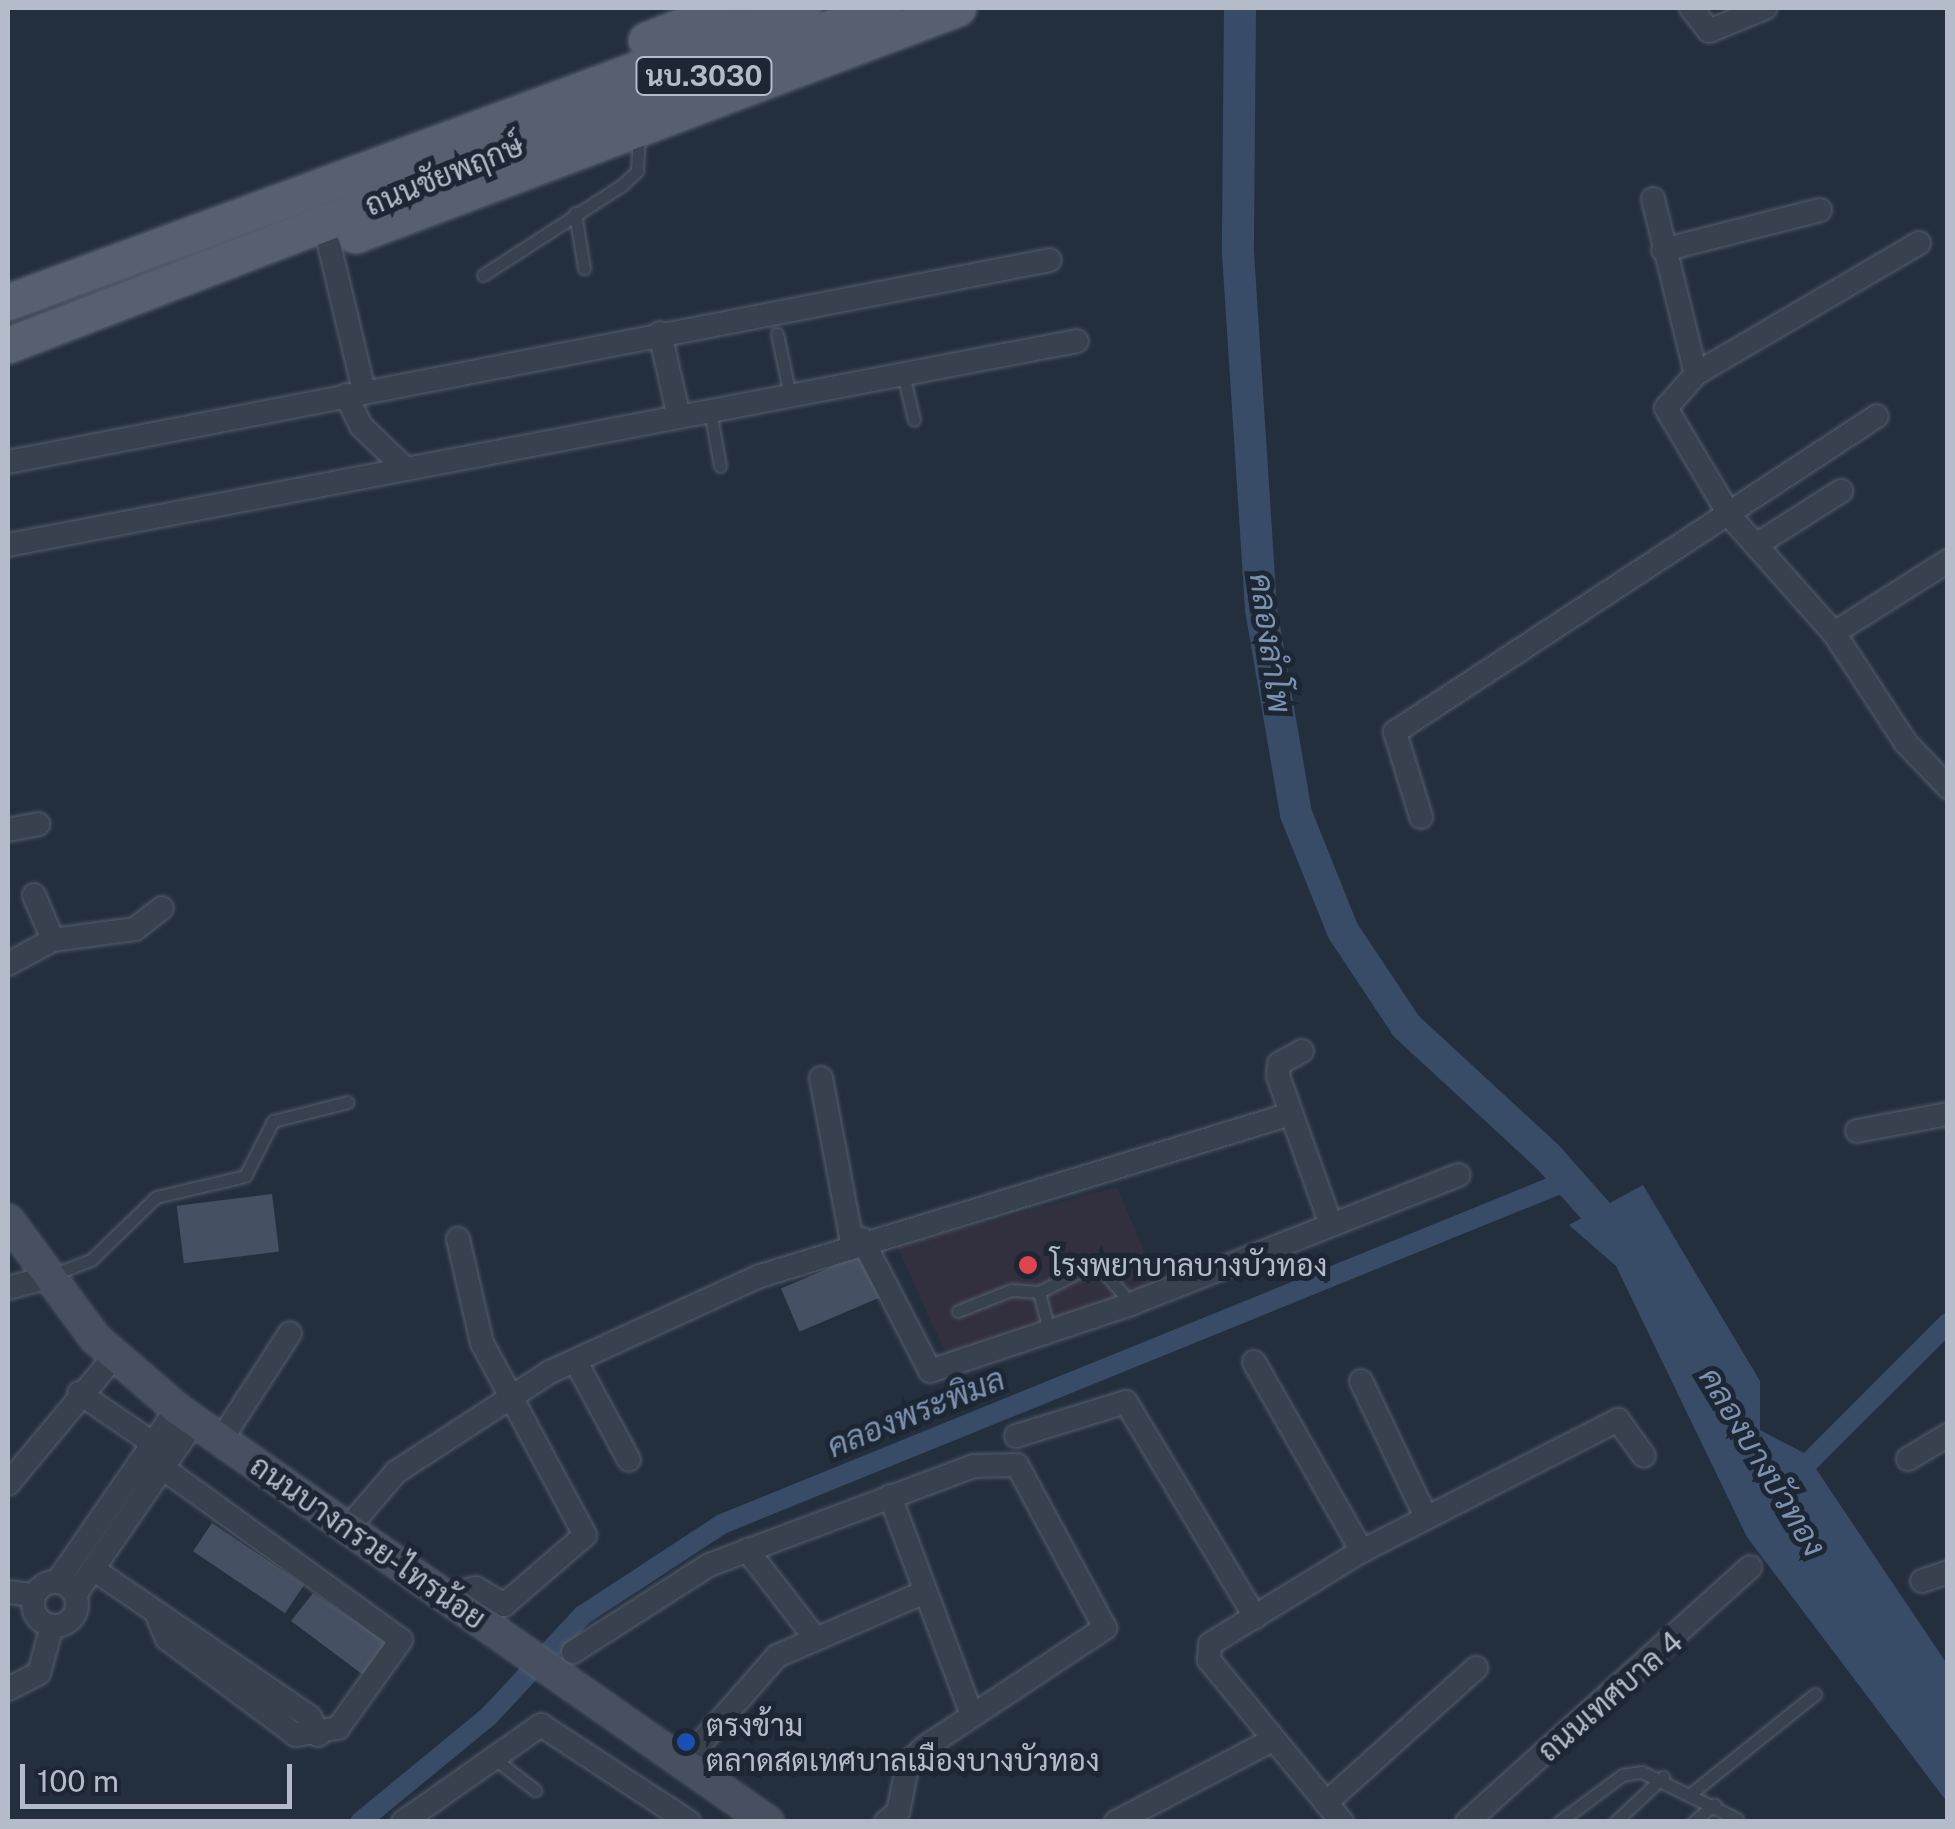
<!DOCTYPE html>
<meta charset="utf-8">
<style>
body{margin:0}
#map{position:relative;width:1955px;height:1829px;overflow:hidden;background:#242f3e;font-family:"Public Sans",Sarabun,sans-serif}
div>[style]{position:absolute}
.medical>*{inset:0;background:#32303f}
.water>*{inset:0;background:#394c67}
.canal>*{height:20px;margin:-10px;padding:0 10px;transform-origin:10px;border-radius:10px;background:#394c67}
.river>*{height:32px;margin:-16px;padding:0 16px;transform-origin:16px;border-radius:16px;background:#394c67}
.building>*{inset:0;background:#455162;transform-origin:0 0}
.roads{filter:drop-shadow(0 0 2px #565f6c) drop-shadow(0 0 2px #565f6c)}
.service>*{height:11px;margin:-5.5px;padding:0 5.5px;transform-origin:5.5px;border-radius:5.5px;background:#38414e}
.minor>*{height:22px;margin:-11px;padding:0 11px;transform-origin:11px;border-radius:11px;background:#38414e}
.minor>.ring{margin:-11px;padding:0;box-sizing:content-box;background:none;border:22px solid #38414e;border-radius:50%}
.secondary>*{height:30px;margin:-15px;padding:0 15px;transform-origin:15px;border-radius:15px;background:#465061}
.primary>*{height:35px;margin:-17.5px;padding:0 17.5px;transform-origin:17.5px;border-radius:17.5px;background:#56606e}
.dots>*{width:28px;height:28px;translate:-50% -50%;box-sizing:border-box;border:5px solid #1d2633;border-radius:50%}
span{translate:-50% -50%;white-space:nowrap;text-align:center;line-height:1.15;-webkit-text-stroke:10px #1d2633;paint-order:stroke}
.shield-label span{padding:2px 8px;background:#1d2633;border:2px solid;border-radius:8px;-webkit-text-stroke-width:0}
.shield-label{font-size:28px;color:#b4bcc9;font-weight:700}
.street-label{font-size:30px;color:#b4bcc9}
.poi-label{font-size:30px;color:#b4bcc9}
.left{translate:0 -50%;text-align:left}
.water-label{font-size:32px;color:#7c92b1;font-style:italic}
.frame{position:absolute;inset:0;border:10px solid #b4bcc9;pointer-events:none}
.scale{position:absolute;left:20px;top:1764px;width:272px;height:45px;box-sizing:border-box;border:5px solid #b4bcc9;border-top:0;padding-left:12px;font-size:30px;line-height:35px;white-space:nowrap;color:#b4bcc9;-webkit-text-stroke:8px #1d2633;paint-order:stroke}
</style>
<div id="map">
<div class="medical">
<div style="clip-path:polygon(1117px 1187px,1158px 1284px,950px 1363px,897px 1246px)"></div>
</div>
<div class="water">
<div style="clip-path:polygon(1643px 1185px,1760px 1381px,1760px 1430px,1806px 1454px,1947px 1664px,1947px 1802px,1747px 1537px,1616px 1266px,1569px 1225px)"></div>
</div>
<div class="canal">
<div style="left:1794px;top:1477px;width:218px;rotate:-45deg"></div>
<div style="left:360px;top:1822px;width:167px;rotate:-39.4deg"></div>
<div style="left:489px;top:1716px;width:138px;rotate:-47.1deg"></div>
<div style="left:583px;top:1615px;width:166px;rotate:-33.2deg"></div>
<div style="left:722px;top:1524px;width:914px;rotate:-22.1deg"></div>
</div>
<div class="river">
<div style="left:1240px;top:8px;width:245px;rotate:90.5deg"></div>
<div style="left:1238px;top:253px;width:357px;rotate:86.3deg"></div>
<div style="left:1261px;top:609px;width:208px;rotate:80.3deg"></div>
<div style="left:1296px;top:814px;width:126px;rotate:68.1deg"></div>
<div style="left:1343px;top:931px;width:114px;rotate:56.4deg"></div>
<div style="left:1406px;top:1026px;width:193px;rotate:42.7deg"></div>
<div style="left:1548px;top:1157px;width:113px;rotate:48.6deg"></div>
</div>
<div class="building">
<div style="left:272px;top:1194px;width:58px;height:96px;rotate:83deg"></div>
<div style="left:862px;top:1254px;width:47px;height:88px;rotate:67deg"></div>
<div style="left:212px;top:1523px;width:111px;height:34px;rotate:34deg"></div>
<div style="clip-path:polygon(313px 1593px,399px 1650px,374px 1683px,291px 1621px)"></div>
</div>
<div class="roads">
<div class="service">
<div style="left:575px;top:213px;width:56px;rotate:80.7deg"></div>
<div style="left:483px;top:275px;width:166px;rotate:-32.9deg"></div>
<div style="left:622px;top:185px;width:21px;rotate:-43deg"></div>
<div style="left:637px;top:171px;width:37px;rotate:-87deg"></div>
<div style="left:777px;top:334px;width:62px;rotate:78deg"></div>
<div style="left:903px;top:374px;width:47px;rotate:76.6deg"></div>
<div style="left:710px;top:411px;width:56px;rotate:79.7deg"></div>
<div style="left:49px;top:1276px;width:45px;rotate:-20.9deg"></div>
<div style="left:91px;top:1260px;width:91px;rotate:-44.1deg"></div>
<div style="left:156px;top:1197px;width:91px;rotate:-13.3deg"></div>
<div style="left:245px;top:1176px;width:62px;rotate:-63deg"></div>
<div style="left:273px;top:1121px;width:77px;rotate:-14.2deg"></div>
<div style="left:958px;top:1311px;width:57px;rotate:-21.6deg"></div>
<div style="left:1011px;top:1290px;width:28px;rotate:4deg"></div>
<div style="left:1049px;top:1331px;width:40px;rotate:-104.4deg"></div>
<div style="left:1039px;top:1292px;width:65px;rotate:-26.6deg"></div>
<div style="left:1097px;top:1263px;width:53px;rotate:50.3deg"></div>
<div style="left:491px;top:1756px;width:56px;rotate:37.7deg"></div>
<div style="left:1694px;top:1791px;width:155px;rotate:-38.7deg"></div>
<div style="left:1559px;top:1822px;width:79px;rotate:-36.7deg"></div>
<div style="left:1622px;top:1775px;width:20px;rotate:-9deg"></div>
<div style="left:1642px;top:1772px;width:106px;rotate:26.3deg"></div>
<div style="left:1615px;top:1822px;width:66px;rotate:-43.2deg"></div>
<div style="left:1693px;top:1822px;width:28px;rotate:-39deg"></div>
</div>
<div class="minor">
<div style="left:1691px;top:8px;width:29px;rotate:52deg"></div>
<div style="left:1709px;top:31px;width:61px;rotate:-22.3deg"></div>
<div style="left:1653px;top:199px;width:180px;rotate:76.2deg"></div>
<div style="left:1919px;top:243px;width:259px;rotate:149.6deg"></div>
<div style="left:1696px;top:374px;width:45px;rotate:131.4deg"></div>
<div style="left:1666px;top:408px;width:126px;rotate:59.3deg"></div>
<div style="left:1730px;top:516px;width:157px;rotate:48.4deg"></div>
<div style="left:1834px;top:633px;width:131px;rotate:56.8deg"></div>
<div style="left:1906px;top:743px;width:61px;rotate:46.3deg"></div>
<div style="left:329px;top:244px;width:151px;rotate:76.6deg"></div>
<div style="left:1663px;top:250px;width:162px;rotate:-14.3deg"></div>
<div style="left:660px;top:333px;width:82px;rotate:77.3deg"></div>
<div style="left:346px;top:395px;width:34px;rotate:64deg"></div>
<div style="left:361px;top:426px;width:62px;rotate:43.7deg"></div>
<div style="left:8px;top:462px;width:1061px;rotate:-10.97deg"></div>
<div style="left:8px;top:545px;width:1088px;rotate:-10.8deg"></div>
<div style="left:1756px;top:545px;width:101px;rotate:-32.4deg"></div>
<div style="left:1834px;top:633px;width:135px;rotate:-32.3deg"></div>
<div style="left:1421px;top:817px;width:89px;rotate:-107deg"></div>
<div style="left:1395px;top:732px;width:576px;rotate:-33.25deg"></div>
<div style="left:8px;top:830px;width:31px;rotate:-11deg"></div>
<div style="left:34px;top:895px;width:49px;rotate:67.1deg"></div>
<div style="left:8px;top:964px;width:51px;rotate:-28.1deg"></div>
<div style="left:53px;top:940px;width:83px;rotate:-7.6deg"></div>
<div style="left:135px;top:929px;width:34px;rotate:-38deg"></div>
<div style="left:1302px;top:1051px;width:26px;rotate:151deg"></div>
<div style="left:1279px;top:1064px;width:12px;rotate:95deg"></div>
<div style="left:1278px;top:1076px;width:155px;rotate:70.4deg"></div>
<div style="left:821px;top:1078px;width:167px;rotate:79.3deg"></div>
<div style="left:1857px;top:1131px;width:93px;rotate:-10.6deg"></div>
<div style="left:862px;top:1239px;width:148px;rotate:62.7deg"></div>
<div style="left:930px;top:1371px;width:212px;rotate:-18.4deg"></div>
<div style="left:1131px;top:1304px;width:352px;rotate:-21.5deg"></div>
<div style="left:8px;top:1288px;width:38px;rotate:-15deg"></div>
<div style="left:576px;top:1362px;width:111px;rotate:61.6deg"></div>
<div style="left:1254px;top:1362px;width:218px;rotate:60.3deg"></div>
<div style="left:1361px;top:1381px;width:151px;rotate:64.5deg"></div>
<div style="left:79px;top:1393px;width:102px;rotate:34.2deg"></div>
<div style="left:1016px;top:1436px;width:115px;rotate:-17.2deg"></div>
<div style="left:1126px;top:1402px;width:251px;rotate:59deg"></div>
<div style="left:221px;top:1440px;width:127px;rotate:-57.2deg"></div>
<div style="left:146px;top:1456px;width:314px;rotate:35.8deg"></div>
<div style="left:401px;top:1640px;width:108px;rotate:125.6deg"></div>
<div style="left:338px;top:1728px;width:43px;rotate:170.5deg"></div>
<div style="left:296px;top:1735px;width:161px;rotate:-143.3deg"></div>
<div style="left:167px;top:1639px;width:23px;rotate:-113deg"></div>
<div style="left:1908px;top:1459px;width:47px;rotate:-31deg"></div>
<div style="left:8px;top:1484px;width:165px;rotate:-50.2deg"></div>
<div style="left:890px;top:1496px;width:234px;rotate:69.5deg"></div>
<div style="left:348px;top:1528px;width:74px;rotate:-49.4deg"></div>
<div style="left:396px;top:1472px;width:184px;rotate:-33deg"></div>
<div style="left:550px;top:1372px;width:231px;rotate:-24.6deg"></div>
<div style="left:760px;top:1276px;width:555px;rotate:-16.97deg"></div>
<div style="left:747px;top:1550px;width:108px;rotate:52.2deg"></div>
<div style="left:93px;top:1569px;width:263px;rotate:34.3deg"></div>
<div style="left:310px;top:1717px;width:20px;rotate:66deg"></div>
<div style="left:1922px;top:1581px;width:28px;rotate:-19deg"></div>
<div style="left:57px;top:1582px;width:211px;rotate:-55.3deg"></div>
<div class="ring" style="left:33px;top:1582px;width:22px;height:22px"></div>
<div style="left:8px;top:1592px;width:26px;rotate:7deg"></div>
<div style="left:75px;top:1595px;width:211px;rotate:-55.4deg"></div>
<div style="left:446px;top:1596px;width:31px;rotate:-15deg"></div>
<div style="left:476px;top:1588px;width:33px;rotate:31deg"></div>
<div style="left:504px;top:1605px;width:107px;rotate:-40.8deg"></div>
<div style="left:585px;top:1535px;width:218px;rotate:-118.2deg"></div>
<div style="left:482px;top:1343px;width:107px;rotate:-103deg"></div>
<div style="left:573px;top:1652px;width:161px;rotate:-32.6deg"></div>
<div style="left:709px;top:1565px;width:283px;rotate:-20.5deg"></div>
<div style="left:974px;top:1466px;width:43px;rotate:-1.3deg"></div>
<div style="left:1017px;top:1465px;width:185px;rotate:61.6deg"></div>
<div style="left:1105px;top:1628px;width:217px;rotate:146.5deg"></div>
<div style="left:924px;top:1748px;width:22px;rotate:137deg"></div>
<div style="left:908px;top:1763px;width:50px;rotate:101.5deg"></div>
<div style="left:898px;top:1812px;width:16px;rotate:140deg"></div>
<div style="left:8px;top:1689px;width:35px;rotate:-27deg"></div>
<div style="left:39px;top:1673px;width:49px;rotate:-74.5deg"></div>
<div style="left:684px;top:1762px;width:141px;rotate:-48.7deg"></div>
<div style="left:777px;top:1656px;width:161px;rotate:-23.4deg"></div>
<div style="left:1326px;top:1803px;width:202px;rotate:-42deg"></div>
<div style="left:403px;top:1822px;width:169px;rotate:-35.1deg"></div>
<div style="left:541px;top:1725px;width:177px;rotate:33.2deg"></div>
<div style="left:1116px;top:1822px;width:176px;rotate:-27.7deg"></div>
<div style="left:1342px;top:1822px;width:210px;rotate:-129.4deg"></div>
<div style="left:1209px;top:1660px;width:16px;rotate:-86deg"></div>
<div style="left:1210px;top:1644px;width:178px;rotate:-31.5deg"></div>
<div style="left:1362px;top:1551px;width:288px;rotate:-27.1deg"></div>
<div style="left:1618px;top:1420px;width:44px;rotate:54.2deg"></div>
<div style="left:1467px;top:1822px;width:381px;rotate:-42deg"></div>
</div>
<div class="secondary">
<div style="left:8px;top:1220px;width:147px;rotate:53.6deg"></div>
<div style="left:95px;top:1338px;width:108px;rotate:40.9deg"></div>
<div style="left:177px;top:1409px;width:721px;rotate:34.95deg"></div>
</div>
<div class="primary">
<div style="left:646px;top:40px;width:88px;rotate:-21.3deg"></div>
<div style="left:355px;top:235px;width:644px;rotate:-20.63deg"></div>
<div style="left:8px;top:302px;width:847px;rotate:-20.32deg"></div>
<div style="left:8px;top:345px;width:937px;rotate:-21.09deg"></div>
</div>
</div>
<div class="dots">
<div style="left:1028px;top:1265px;background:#e0444e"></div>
<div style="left:686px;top:1742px;background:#1a4fb4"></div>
</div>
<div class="shield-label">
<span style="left:704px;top:76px">นบ.3030</span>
</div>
<div class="street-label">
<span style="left:444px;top:175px;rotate:-22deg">ถนนชัยพฤกษ์</span>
<span style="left:368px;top:1542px;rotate:35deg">ถนนบางกรวย-ไทรน้อย</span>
<span style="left:1610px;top:1696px;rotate:-41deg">ถนนเทศบาล 4</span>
</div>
<div class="poi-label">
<span class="left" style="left:1050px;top:1265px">โรงพยาบาลบางบัวทอง</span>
<span class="left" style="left:706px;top:1742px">ตรงข้าม<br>ตลาดสดเทศบาลเมืองบางบัวทอง</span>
</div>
<div class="water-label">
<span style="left:1270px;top:643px;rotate:82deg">คลองลำโพ</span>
<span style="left:916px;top:1413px;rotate:-22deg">คลองพระพิมล</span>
<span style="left:1762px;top:1462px;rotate:59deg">คลองบางบัวทอง</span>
</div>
<div class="frame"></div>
<div class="scale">100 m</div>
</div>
